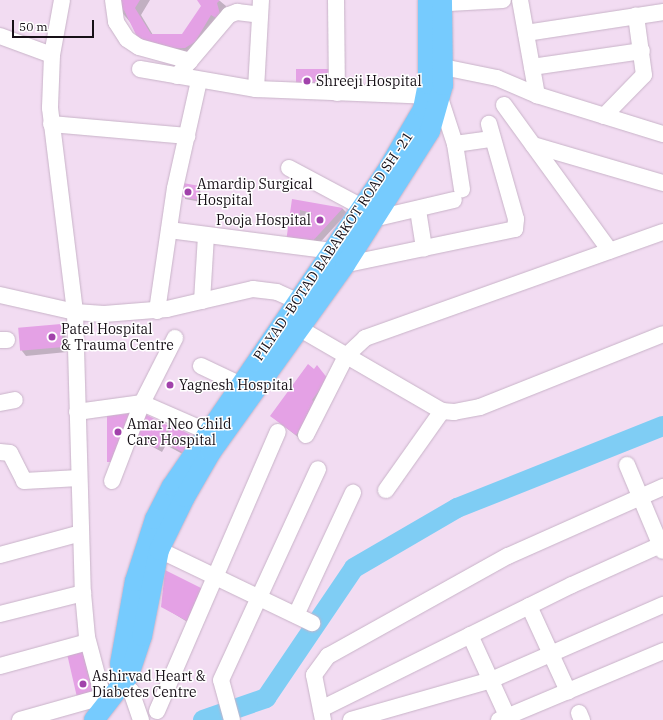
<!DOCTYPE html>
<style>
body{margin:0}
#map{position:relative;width:663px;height:720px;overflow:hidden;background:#f2dcf2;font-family:"IBM Plex Serif",serif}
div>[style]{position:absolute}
.shadow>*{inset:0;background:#0003}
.river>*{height:20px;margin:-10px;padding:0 10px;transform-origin:10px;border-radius:10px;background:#7fcdf4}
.building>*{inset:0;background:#e4a1e5;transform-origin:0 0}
.roads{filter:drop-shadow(0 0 1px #c8b3c8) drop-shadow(0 0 1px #c8b3c8)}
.minor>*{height:16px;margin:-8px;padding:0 8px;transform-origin:8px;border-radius:8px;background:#fff}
.major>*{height:20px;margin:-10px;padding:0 10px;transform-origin:10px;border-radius:10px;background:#76cbfe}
.dots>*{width:11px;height:11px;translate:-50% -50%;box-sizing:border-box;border:2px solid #fff;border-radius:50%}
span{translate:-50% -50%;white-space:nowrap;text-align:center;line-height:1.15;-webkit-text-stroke:3px #fff;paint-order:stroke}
.poi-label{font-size:14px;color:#171017}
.left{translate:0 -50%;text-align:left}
.right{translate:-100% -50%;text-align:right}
.street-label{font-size:14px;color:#171017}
.scale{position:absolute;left:12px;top:20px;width:82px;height:18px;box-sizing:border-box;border:2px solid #171017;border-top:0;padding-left:5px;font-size:12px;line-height:14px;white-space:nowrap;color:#171017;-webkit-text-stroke:3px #fff;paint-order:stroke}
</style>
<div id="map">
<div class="shadow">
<div style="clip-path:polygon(120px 0,150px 0,141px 15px,153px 35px,183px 34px,202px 7px,199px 0,220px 1px,226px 6px,225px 20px,192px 54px,158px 55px,119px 9px)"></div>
<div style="clip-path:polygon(297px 70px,334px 74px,318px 93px)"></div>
<div style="clip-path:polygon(184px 184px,200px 187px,201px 202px,185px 199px)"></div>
<div style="clip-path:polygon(evenodd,293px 201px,343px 209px,347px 213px,315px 248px,291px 247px,293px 201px,305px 214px,312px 216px,306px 226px,303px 225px,305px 214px)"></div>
<div style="clip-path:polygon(60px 325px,65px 330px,67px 352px,26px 356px,22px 351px,19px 329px)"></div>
<div style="clip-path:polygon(308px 365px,333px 386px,303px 441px,271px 416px)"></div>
<div style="clip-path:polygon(168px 427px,171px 429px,188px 457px,166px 445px,162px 452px,135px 437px)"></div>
<div style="clip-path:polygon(166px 571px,194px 626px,163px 607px)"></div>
<div style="clip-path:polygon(83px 653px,98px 702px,79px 701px)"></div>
</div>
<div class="river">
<div style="left:203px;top:720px;width:67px;rotate:-19.2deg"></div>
<div style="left:266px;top:698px;width:157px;rotate:-55.9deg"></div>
<div style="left:354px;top:568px;width:119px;rotate:-30.2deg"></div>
<div style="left:457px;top:508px;width:222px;rotate:-21.7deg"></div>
</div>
<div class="building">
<div style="clip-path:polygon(119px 0,140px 0,135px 8px,151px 34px,182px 34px,201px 6px,197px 0,220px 0,217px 3px,220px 14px,216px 18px,211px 15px,195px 42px,185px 48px,151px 49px,140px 43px,124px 10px,118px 9px)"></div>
<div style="clip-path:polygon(296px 69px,330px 69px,330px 89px,323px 89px,323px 82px,314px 82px,314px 89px,296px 89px)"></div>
<div style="left:183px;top:183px;width:17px;height:14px;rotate:10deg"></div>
<div style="clip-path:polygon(evenodd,292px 199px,343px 208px,310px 244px,286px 242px,292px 199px,300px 210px,312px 213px,306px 225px,299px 223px,300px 210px)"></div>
<div style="left:61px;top:324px;width:23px;height:43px;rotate:85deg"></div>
<div style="clip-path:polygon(308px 364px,314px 369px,317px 365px,328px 379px,312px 400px,318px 405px,296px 435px,270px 416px)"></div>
<div style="clip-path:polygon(134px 413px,131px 420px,126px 421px,115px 462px,107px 462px,107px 416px)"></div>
<div style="left:145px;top:414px;width:27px;height:25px;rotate:27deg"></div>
<div style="left:172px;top:425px;width:26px;height:19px;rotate:28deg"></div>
<div style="clip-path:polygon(165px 570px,205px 590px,189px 622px,161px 607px)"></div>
<div style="left:83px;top:652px;width:47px;height:16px;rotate:77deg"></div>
</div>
<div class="roads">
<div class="minor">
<div style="left:62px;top:0;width:56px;rotate:100.3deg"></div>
<div style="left:52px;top:55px;width:53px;rotate:92.2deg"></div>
<div style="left:50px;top:108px;width:206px;rotate:83deg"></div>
<div style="left:75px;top:312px;width:281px;rotate:88.4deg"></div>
<div style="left:83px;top:593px;width:44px;rotate:84.8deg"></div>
<div style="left:87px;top:637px;width:66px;rotate:75.1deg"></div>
<div style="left:113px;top:0;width:22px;rotate:82deg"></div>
<div style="left:116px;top:22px;width:20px;rotate:57deg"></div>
<div style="left:127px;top:39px;width:14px;rotate:34deg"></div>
<div style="left:139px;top:47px;width:53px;rotate:15.4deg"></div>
<div style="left:336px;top:0;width:93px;rotate:89.4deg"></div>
<div style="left:520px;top:0;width:97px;rotate:79.9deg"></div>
<div style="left:431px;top:4px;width:72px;rotate:-3.2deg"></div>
<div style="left:526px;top:33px;width:139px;rotate:-8.7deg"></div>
<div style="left:0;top:36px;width:55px;rotate:20.1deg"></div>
<div style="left:443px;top:67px;width:55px;rotate:11.5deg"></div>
<div style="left:497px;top:78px;width:43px;rotate:23deg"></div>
<div style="left:537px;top:95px;width:132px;rotate:17.2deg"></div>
<div style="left:532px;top:67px;width:111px;rotate:-8.3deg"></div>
<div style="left:140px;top:69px;width:118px;rotate:9.8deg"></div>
<div style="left:256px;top:89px;width:171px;rotate:2.3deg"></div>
<div style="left:177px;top:76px;width:80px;rotate:-49.6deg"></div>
<div style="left:229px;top:15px;width:9px;rotate:-21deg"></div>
<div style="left:237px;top:12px;width:23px;rotate:7deg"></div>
<div style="left:256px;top:89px;width:89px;rotate:-86.8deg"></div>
<div style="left:441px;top:101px;width:45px;rotate:72deg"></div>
<div style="left:455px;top:144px;width:46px;rotate:81.2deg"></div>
<div style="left:504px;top:105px;width:180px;rotate:54deg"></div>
<div style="left:604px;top:116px;width:57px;rotate:-45.7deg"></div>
<div style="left:644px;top:75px;width:60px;rotate:-97.7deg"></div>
<div style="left:51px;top:124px;width:137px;rotate:5deg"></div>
<div style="left:455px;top:144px;width:37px;rotate:-8deg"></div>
<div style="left:533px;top:145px;width:135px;rotate:16.3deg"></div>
<div style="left:289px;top:168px;width:83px;rotate:28.1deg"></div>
<div style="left:418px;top:210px;width:39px;rotate:81deg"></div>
<div style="left:373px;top:219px;width:83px;rotate:-13.2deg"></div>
<div style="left:169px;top:230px;width:164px;rotate:7.3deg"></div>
<div style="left:338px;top:266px;width:181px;rotate:-11.8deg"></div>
<div style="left:515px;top:229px;width:10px;rotate:-84deg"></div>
<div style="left:516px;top:219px;width:99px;rotate:-105.9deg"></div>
<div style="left:0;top:295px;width:77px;rotate:12.8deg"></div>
<div style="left:75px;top:312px;width:29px;rotate:4deg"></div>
<div style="left:104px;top:314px;width:63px;rotate:-4.5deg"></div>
<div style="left:167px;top:309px;width:88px;rotate:-13.1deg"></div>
<div style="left:253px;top:289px;width:24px;rotate:7deg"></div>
<div style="left:277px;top:292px;width:22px;rotate:24deg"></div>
<div style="left:202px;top:301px;width:66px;rotate:-86.5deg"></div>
<div style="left:157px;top:311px;width:124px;rotate:-81.7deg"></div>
<div style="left:175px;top:188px;width:110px;rotate:-77.4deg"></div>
<div style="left:290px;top:323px;width:176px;rotate:30.1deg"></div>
<div style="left:442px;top:411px;width:12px;rotate:5deg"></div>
<div style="left:454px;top:412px;width:26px;rotate:-11deg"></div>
<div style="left:480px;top:407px;width:197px;rotate:-21.7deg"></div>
<div style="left:0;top:340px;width:7px"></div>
<div style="left:201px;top:366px;width:42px;rotate:25.3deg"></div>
<div style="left:0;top:403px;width:15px;rotate:-11deg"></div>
<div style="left:77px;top:412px;width:66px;rotate:-7.9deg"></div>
<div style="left:142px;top:403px;width:85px;rotate:23.6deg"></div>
<div style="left:306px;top:435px;width:89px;rotate:-63.1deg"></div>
<div style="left:346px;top:356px;width:26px;rotate:-43deg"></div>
<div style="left:365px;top:338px;width:316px;rotate:-19.6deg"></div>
<div style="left:0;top:452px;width:10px;rotate:6deg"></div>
<div style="left:10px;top:453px;width:31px;rotate:63deg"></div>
<div style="left:24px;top:481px;width:55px;rotate:-3.1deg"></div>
<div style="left:627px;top:465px;width:93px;rotate:67.3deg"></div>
<div style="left:112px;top:481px;width:84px;rotate:-69deg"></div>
<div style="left:142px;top:403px;width:73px;rotate:-63.1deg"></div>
<div style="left:386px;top:490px;width:97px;rotate:-54.7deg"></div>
<div style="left:149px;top:545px;width:181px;rotate:25.6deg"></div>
<div style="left:0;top:555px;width:84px;rotate:-15.2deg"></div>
<div style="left:529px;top:606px;width:94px;rotate:65.4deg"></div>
<div style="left:0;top:614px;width:86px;rotate:-14.2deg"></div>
<div style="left:296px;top:615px;width:135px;rotate:-65deg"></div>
<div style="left:470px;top:635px;width:94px;rotate:65.4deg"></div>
<div style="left:0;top:666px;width:91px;rotate:-15.3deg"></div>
<div style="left:115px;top:678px;width:21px;rotate:39deg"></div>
<div style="left:131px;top:691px;width:31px;rotate:71deg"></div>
<div style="left:321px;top:709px;width:280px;rotate:-26.3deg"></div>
<div style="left:572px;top:585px;width:100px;rotate:-24.3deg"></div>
<div style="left:157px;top:711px;width:304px;rotate:-66.6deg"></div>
<div style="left:579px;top:713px;width:8px;rotate:67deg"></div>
<div style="left:20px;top:720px;width:85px;rotate:-15.7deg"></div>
<div style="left:232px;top:720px;width:41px;rotate:-105.4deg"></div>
<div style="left:221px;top:680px;width:232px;rotate:-65.3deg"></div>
<div style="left:323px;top:720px;width:46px;rotate:-101.3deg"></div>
<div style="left:314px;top:675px;width:24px;rotate:-54deg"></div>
<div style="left:328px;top:656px;width:206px;rotate:-29.1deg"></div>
<div style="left:508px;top:556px;width:170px;rotate:-24deg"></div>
<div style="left:351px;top:720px;width:146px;rotate:-15.9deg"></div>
<div style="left:491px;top:680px;width:188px;rotate:-23.6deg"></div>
<div style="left:499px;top:720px;width:178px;rotate:-22.8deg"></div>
</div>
<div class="major">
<div style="left:120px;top:664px;width:84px;rotate:-79.8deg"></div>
<div style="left:135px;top:581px;width:65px;rotate:-72.1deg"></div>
<div style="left:155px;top:519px;width:37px;rotate:-63deg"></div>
<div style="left:172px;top:486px;width:378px;rotate:-55.7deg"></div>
<div style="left:385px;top:174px;width:75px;rotate:-59.7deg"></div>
<div style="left:423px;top:109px;width:25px;rotate:-79deg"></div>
<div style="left:428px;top:84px;width:84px;rotate:-90deg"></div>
<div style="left:94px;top:720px;width:57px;rotate:-52.1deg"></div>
<div style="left:129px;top:675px;width:41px;rotate:-71.6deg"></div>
<div style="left:142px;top:636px;width:88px;rotate:-78.8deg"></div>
<div style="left:159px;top:550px;width:59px;rotate:-63.9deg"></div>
<div style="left:185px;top:497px;width:52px;rotate:-60deg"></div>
<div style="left:211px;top:452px;width:230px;rotate:-54.4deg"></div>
<div style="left:345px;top:265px;width:159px;rotate:-57.6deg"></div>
<div style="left:430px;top:131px;width:48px;rotate:-74.2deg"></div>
<div style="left:443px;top:85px;width:85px;rotate:-90.7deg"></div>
</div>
</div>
<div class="dots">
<div style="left:307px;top:81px;background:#a142ab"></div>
<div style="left:188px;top:192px;background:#a142ab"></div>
<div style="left:320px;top:220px;background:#a142ab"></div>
<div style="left:52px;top:337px;background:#a142ab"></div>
<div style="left:170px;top:385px;background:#a142ab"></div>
<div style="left:118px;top:432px;background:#a142ab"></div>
<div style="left:83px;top:684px;background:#a142ab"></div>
</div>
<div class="poi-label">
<span class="left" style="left:316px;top:81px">Shreeji Hospital</span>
<span class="left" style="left:197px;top:192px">Amardip Surgical<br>Hospital</span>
<span class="right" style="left:311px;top:220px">Pooja Hospital</span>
<span class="left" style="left:61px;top:337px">Patel Hospital<br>&amp; Trauma Centre</span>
<span class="left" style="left:179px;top:385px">Yagnesh Hospital</span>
<span class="left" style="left:127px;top:432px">Amar Neo Child<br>Care Hospital</span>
<span class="left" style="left:92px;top:684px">Ashirvad Heart &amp;<br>Diabetes Centre</span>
</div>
<div class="street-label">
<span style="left:333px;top:246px;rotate:-56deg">PILYAD -BOTAD BABARKOT ROAD SH -21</span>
</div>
<div class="scale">50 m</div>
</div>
